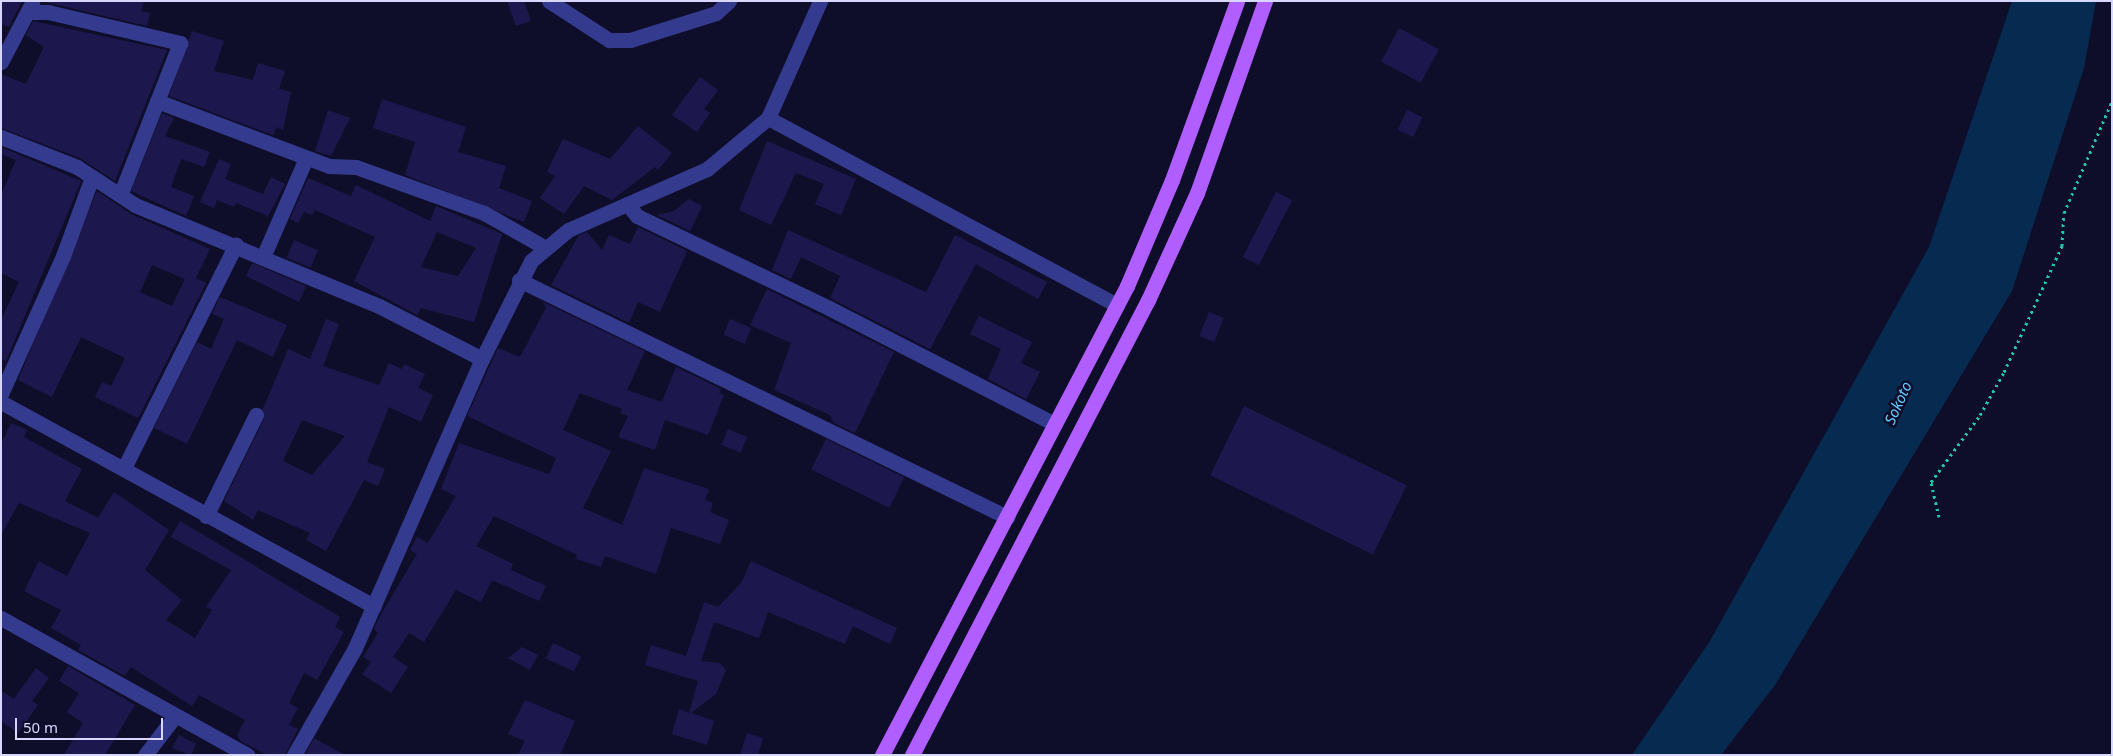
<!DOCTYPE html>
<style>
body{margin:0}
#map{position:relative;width:2113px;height:756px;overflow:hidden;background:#0f0e2a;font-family:"Noto Sans",sans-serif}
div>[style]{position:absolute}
.water>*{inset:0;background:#072a50}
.building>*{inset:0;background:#1c184d;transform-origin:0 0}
.path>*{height:3px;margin-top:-1.5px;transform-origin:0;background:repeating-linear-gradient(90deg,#22c8aa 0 2.5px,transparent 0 6.5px)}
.street>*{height:15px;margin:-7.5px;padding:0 7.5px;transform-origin:7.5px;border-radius:7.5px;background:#343b8e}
.primary>*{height:15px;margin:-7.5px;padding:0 7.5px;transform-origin:7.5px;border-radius:7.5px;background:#b05eff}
span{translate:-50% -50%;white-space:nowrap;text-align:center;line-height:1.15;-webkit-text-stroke:5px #0f0e2a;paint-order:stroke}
.water-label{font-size:15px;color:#65caff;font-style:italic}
.frame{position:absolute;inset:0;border:2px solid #d7d7ff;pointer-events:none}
.scale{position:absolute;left:15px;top:718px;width:148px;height:22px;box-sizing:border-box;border:2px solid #d7d7ff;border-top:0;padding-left:6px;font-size:15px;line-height:18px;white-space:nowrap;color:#d7d7ff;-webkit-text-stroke:4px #0f0e2a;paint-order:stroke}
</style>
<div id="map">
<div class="water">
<div style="clip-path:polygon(2012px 1px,2096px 1px,2084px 68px,2012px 291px,1775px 685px,1721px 755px,1632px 755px,1710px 641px,1929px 247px)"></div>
</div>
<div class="building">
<div style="clip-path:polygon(1px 1px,22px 1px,9px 27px,1px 24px)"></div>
<div style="clip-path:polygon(41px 1px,144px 1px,141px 11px,150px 13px,147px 26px)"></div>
<div style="clip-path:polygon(507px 1px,524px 1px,531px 21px,516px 26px)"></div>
<div style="clip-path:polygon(33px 21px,167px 50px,115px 181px,80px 158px,1px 128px,1px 74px,26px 84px,44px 47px,26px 35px)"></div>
<div style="left:1399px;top:28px;width:45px;height:38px;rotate:28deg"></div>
<div style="clip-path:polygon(192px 31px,224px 41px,214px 71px,253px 80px,258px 63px,285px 71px,279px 89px,291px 92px,283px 130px,277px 127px,273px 135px,169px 96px)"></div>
<div style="clip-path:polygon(700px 77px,718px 90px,704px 109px,710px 113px,697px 132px,672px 115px)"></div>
<div style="clip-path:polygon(382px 99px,466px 127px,458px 152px,506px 166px,499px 188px,532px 201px,524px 222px,405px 175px,415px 142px,373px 128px)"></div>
<div style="clip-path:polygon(328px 110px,350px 118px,331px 156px,315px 151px)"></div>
<div style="left:1407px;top:110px;width:17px;height:22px;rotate:25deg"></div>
<div style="clip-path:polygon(162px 113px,174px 118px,165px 136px,210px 152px,204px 167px,181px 159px,171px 187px,194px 196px,186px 216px,131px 191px)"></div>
<div style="clip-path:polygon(638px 126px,672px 153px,658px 170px,655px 167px,612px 200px,584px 186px,564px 214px,540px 198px,555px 176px,547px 172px,563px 139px,610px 159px)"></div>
<div style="clip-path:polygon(767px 141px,856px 179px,841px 215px,815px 204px,824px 184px,796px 173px,771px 225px,739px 210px)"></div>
<div style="clip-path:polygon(1px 147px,81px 181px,6px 361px,1px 359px,1px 320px,19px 282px,1px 273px,1px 195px,16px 160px,1px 154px)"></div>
<div style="clip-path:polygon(219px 159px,231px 164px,225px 179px,263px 194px,271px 177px,285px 184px,268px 216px,236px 203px,234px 207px,217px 200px,214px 208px,200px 202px)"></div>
<div style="clip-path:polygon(evenodd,308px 178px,351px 196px,356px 185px,430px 221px,436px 206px,502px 234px,474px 322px,421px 308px,417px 315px,354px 281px,375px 237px,315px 210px,312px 215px,304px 212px,298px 223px,290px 219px,308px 178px,437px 232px,476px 248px,458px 276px,421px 267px,437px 232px)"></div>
<div style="clip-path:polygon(evenodd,97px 191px,131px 214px,210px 249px,196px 278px,206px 283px,138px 418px,95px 397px,102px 382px,111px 386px,125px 358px,81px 337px,52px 397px,18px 380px,97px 191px,152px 265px,185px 279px,172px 306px,140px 292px,152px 265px)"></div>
<div style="left:1276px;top:192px;width:18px;height:73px;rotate:27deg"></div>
<div style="clip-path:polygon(689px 199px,702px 206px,690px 231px,657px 215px,674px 211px)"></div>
<div style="clip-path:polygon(638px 227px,687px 251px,660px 312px,638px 302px,629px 323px,551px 285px,579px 235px,587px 232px,602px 250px,609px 235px,630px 244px)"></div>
<div style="clip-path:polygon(788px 230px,926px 292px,955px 235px,1047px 282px,1038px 299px,976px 264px,930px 349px,830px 298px,840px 276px,801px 257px,791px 279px,772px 270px)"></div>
<div style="left:294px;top:240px;width:26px;height:19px;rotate:23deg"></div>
<div style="clip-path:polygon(252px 263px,306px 286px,299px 302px,246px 276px)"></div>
<div style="clip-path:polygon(767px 289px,894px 352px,855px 433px,834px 423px,830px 415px,774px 390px,791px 343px,750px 325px)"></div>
<div style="clip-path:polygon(220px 297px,287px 325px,273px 357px,237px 340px,187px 444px,154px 428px,197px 342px,211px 349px,224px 319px,212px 314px)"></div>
<div style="clip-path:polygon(543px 302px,645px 351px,627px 390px,662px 402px,676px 367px,721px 389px,719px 393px,724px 395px,708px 435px,665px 420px,655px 450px,618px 437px,628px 416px,620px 413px,622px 409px,580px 393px,563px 430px,611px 451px,583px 508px,622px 525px,644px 468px,709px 489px,705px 500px,713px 503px,710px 512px,729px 520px,720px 544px,671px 528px,656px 574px,605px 556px,601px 567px,576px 559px,577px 555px,494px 516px,476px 546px,513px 564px,511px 570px,546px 586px,539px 601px,492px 580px,481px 602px,456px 590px,424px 642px,409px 633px,393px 657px,408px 667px,391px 693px,362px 674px,371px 662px,363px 657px,378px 633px,374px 629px,380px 616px,417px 554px,410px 550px,417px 537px,428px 543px,456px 496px,441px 489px,459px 443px,549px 474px,556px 458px,467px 416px,498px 348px,520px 357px,546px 308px)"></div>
<div style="left:1209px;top:312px;width:16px;height:26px;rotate:22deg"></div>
<div style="clip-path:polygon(979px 316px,1032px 342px,1021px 363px,1040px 372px,1026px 399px,988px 379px,1001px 349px,970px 334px)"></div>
<div style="clip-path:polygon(evenodd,326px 319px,339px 324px,323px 366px,379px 385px,389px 363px,402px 369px,404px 364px,425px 374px,418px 388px,433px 395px,421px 422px,389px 407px,367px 462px,385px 469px,378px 486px,364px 480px,326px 551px,306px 540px,310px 533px,258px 510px,253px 520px,224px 501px,264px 419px,263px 409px,288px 349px,310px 359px,326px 319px,302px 420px,345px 436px,312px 475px,283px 461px,302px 420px)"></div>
<div style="left:730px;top:319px;width:23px;height:17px;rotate:23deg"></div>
<div style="left:1244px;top:406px;width:181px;height:77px;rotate:26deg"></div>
<div style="clip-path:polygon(11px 423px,27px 430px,24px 437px,82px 469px,65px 501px,98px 518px,114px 492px,169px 530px,145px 570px,182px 600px,166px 620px,195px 638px,212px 610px,206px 607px,231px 570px,171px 537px,180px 521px,340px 617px,335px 627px,344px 632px,317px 680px,304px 673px,289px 703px,298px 708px,289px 725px,298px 729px,285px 755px,267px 755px,241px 741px,237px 736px,245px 720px,199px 695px,192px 706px,131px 667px,125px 676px,78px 650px,81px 645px,51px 628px,61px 610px,24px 591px,39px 561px,67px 576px,90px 533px,19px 503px,1px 535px,1px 444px)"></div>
<div style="left:728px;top:429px;width:21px;height:17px;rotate:23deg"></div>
<div style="left:826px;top:439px;width:87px;height:34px;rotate:26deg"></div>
<div style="clip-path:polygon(751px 561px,897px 628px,890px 644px,853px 626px,845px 644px,768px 612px,759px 638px,714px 622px,701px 661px,720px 663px,726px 670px,716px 694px,691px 713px,714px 721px,707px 745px,672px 734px,679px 709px,689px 713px,698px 681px,645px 665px,651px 645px,686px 656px,704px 602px,718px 607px,741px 583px)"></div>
<div style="left:553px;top:643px;width:31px;height:17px;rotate:25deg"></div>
<div style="clip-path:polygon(522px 647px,538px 655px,530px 670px,508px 658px)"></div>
<div style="clip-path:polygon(68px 666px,135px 705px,105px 755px,64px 755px,83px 723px,67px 712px,79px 693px,59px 681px)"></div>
<div style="clip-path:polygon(36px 668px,49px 678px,32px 701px,38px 705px,18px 733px,1px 721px,1px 691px,14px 699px)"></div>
<div style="clip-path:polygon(525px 700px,575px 721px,560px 755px,518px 755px,525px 741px,508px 734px)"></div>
<div style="clip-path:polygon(747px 733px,763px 738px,758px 755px,740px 755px)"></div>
<div style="clip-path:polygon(179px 735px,196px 744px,191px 755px,172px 748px)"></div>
<div style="clip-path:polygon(314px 738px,345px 755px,305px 755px)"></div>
</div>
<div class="path">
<div style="left:1939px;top:517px;width:36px;rotate:-103deg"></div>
<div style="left:1931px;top:482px;width:83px;rotate:-53.8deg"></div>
<div style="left:1980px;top:415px;width:49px;rotate:-60.8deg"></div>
<div style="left:2004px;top:372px;width:139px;rotate:-65.3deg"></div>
<div style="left:2062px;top:246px;width:33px;rotate:-87deg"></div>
<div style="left:2064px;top:213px;width:122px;rotate:-66.8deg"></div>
</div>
<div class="street">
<div style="left:549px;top:1px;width:72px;rotate:33deg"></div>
<div style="left:609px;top:40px;width:21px"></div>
<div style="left:630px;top:40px;width:90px;rotate:-17.4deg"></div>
<div style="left:716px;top:13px;width:18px;rotate:-43deg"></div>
<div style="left:28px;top:12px;width:20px"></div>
<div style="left:48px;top:12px;width:136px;rotate:13.2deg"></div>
<div style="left:180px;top:43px;width:163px;rotate:111.5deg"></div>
<div style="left:1px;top:62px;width:67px;rotate:-62.3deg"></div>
<div style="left:157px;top:101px;width:184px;rotate:20.7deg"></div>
<div style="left:329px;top:166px;width:27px;rotate:2deg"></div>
<div style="left:356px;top:167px;width:136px;rotate:19.8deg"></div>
<div style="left:484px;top:213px;width:69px;rotate:29.5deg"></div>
<div style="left:768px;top:118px;width:396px;rotate:28.2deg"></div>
<div style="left:1px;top:137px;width:82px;rotate:21.5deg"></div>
<div style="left:77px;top:167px;width:69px;rotate:33.2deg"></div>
<div style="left:135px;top:205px;width:264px;rotate:22.5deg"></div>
<div style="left:379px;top:306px;width:116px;rotate:27.2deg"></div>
<div style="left:627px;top:204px;width:16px;rotate:50deg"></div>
<div style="left:637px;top:216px;width:213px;rotate:25.6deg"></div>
<div style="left:829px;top:308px;width:254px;rotate:27.2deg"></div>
<div style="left:263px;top:257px;width:108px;rotate:-66.5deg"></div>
<div style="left:519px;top:280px;width:543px;rotate:25.9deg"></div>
<div style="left:1px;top:394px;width:151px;rotate:-65.8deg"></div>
<div style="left:63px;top:256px;width:84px;rotate:-69.8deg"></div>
<div style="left:1px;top:402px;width:425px;rotate:28.7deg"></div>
<div style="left:124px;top:468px;width:250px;rotate:-63.4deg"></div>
<div style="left:206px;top:516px;width:113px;rotate:-63.7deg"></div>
<div style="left:1px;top:618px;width:282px;rotate:29.1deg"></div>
<div style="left:145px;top:755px;width:49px;rotate:-52.4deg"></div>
<div style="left:294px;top:755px;width:123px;rotate:-60.3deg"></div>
<div style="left:355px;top:648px;width:316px;rotate:-66.3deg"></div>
<div style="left:482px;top:359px;width:110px;rotate:-63.4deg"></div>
<div style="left:531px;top:261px;width:48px;rotate:-40deg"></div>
<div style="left:568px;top:230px;width:152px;rotate:-23.7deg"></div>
<div style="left:707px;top:169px;width:80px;rotate:-39.9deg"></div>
<div style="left:768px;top:118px;width:128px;rotate:-66deg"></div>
</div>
<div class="primary">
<div style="left:882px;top:755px;width:529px;rotate:-62.42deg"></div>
<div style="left:1127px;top:286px;width:115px;rotate:-67deg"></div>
<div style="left:1172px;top:180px;width:190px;rotate:-70deg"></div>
<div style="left:912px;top:755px;width:513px;rotate:-62.59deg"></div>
<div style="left:1148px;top:300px;width:118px;rotate:-65.4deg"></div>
<div style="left:1197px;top:193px;width:204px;rotate:-70.5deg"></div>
</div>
<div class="water-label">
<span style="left:1898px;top:403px;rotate:-66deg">Sokoto</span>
</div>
<div class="frame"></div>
<div class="scale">50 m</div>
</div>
